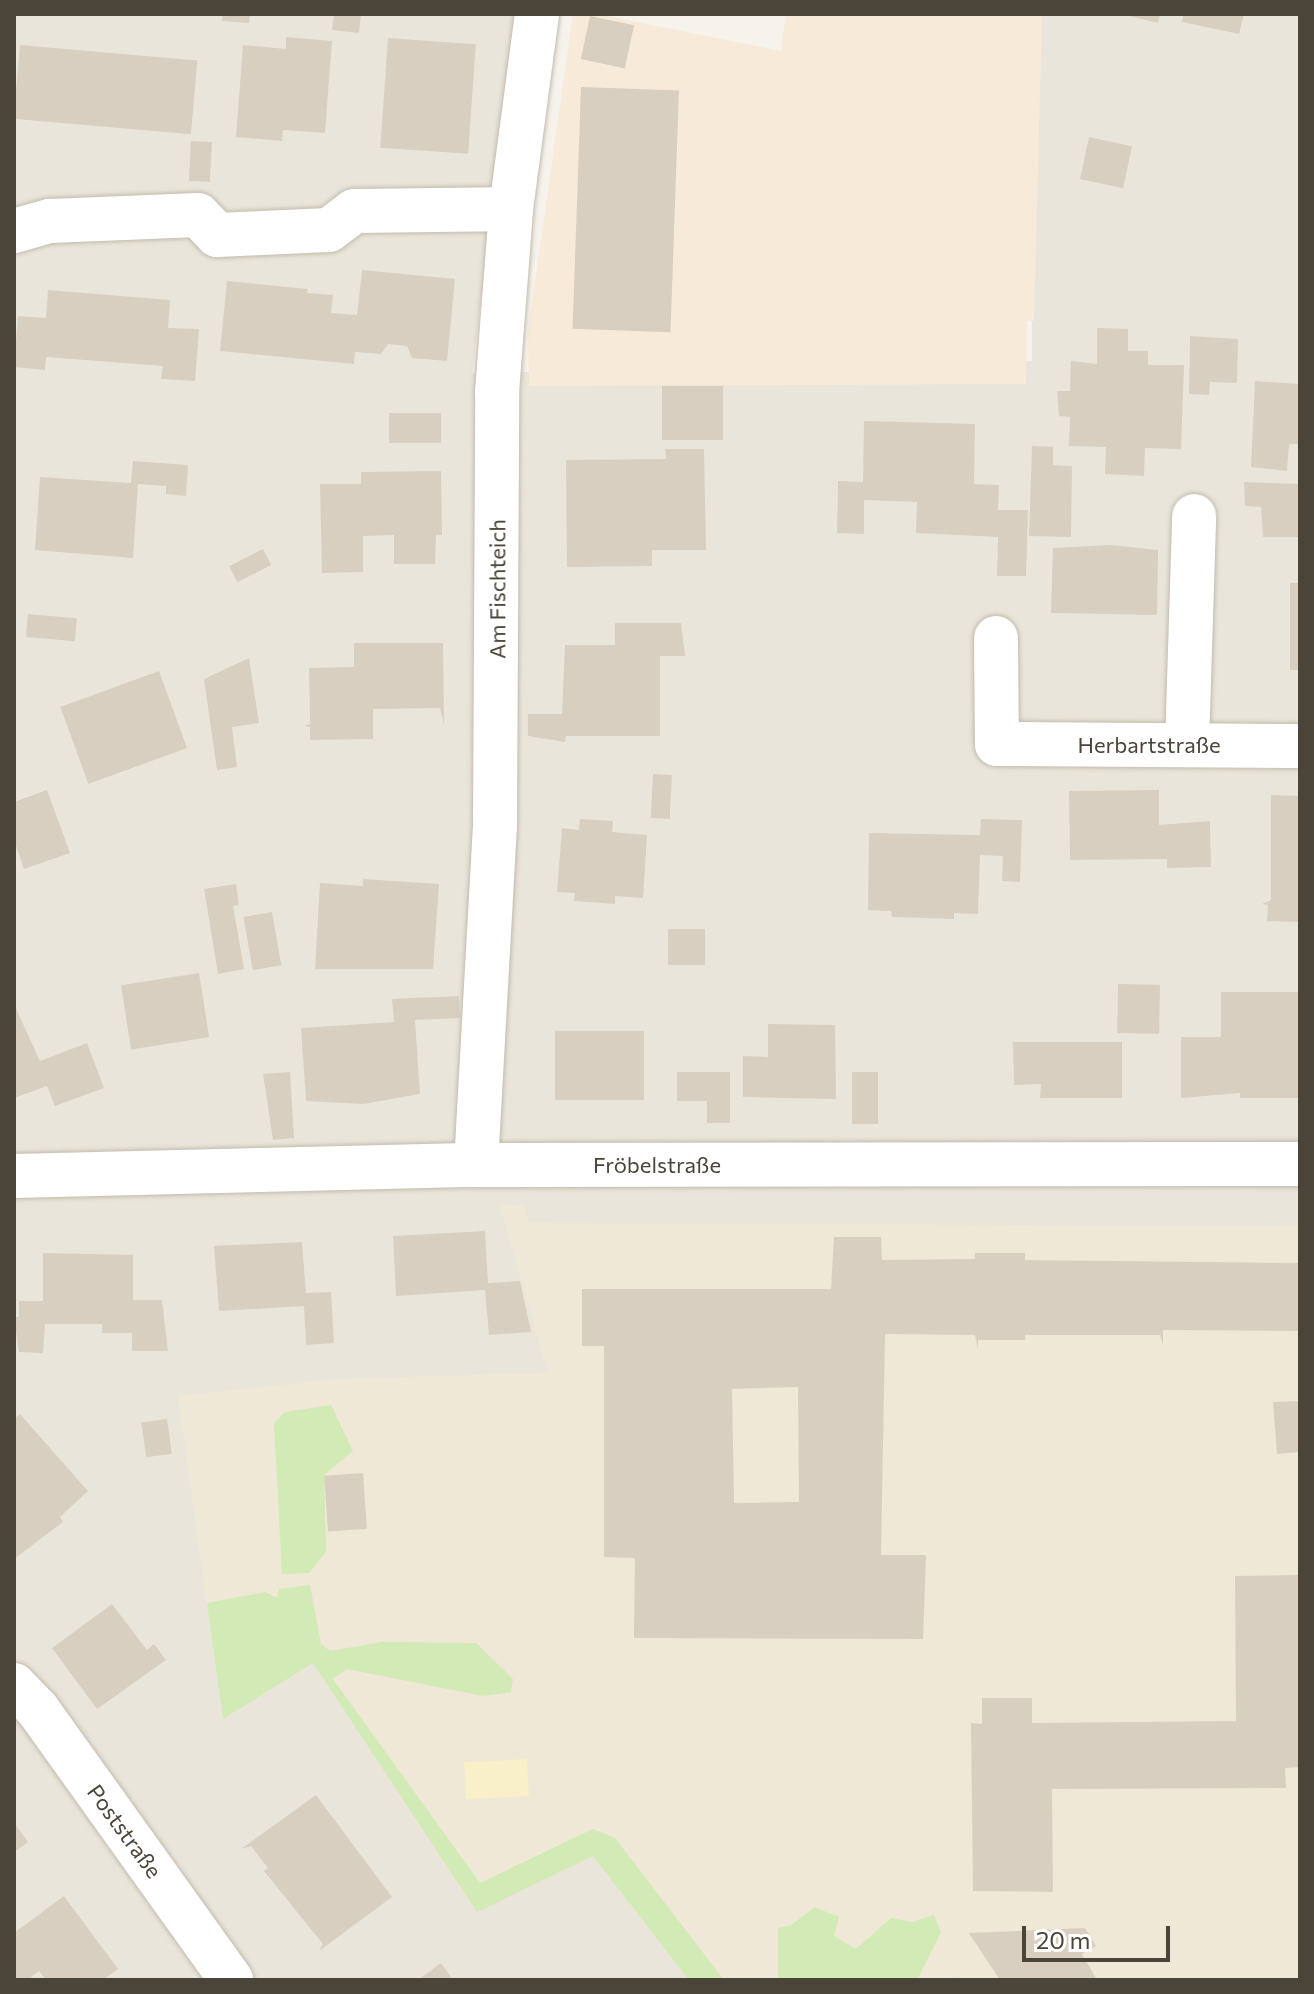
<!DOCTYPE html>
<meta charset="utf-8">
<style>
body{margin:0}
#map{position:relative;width:1314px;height:1994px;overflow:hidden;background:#f6f3ec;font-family:Commissioner,sans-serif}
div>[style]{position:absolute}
.residential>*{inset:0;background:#eae5da}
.commercial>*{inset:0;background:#f7ead8}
.education>*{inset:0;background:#efe8d6}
.green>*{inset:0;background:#d2eab5}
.sand>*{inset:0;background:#f9efc9;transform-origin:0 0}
.building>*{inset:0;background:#d8cfc1;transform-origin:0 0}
.roads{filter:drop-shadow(0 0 2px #c2bbae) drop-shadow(0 0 2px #c2bbae)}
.minor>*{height:44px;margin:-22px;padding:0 22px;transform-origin:22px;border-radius:22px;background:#fff}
span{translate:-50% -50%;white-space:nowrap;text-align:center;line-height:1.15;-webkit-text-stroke:6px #fff;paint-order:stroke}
.street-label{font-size:22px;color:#4b4439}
.frame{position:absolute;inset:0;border:16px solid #4b4439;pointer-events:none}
.scale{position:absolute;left:1022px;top:1926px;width:148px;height:36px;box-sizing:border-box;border:4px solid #4b4439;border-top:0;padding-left:10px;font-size:24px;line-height:28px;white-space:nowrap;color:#4b4439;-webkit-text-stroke:6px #fff;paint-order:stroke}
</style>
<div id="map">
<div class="residential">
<div style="clip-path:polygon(14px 14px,516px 14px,472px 373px,1032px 361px,1031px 14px,1300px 14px,1300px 1980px,14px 1980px)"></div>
</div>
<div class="commercial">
<div style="clip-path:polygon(573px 14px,597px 14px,781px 51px,786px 14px,1042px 14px,1034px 321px,1027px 321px,1026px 384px,529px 386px,528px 331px)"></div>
</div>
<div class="education">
<div style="clip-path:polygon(500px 1205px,523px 1206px,529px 1223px,1300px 1226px,1300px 1980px,960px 1980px,957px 1975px,949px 1980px,689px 1980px,593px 1856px,477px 1912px,313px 1663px,223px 1719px,178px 1396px,338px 1379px,548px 1373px)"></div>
</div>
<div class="green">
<div style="clip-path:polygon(331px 1405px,353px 1451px,324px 1475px,326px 1552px,309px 1573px,282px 1574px,274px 1423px,285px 1412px)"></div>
<div style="clip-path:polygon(310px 1585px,321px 1644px,330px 1651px,382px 1642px,476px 1643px,513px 1679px,511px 1692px,483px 1696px,347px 1669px,333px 1679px,480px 1883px,593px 1829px,615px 1838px,724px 1980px,689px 1980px,593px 1856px,477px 1912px,313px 1663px,223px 1719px,207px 1603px,265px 1592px,277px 1598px,279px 1589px)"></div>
<div style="clip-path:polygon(815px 1907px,839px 1917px,834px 1936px,856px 1949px,891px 1918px,912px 1922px,934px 1915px,941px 1932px,917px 1980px,778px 1980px,778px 1928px,791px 1925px)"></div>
</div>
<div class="sand">
<div style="left:527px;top:1759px;width:37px;height:63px;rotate:87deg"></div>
</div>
<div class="building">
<div style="clip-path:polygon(223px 14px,250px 14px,249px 23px,222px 21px)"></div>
<div style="clip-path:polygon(334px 14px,361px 14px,359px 33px,332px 30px)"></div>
<div style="clip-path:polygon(1121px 14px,1160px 14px,1158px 23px)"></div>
<div style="clip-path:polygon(1184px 14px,1244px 14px,1239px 34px,1182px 22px)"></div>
<div style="left:590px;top:16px;width:45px;height:44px;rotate:12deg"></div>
<div style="clip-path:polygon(286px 37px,332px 41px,325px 133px,283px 130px,282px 141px,236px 137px,243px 45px,286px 49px)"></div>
<div style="left:388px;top:38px;width:88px;height:110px;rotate:4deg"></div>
<div style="left:20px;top:45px;width:178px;height:74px;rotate:5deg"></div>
<div style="left:581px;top:87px;width:98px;height:242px;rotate:2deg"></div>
<div style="left:1089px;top:137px;width:44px;height:43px;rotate:12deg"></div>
<div style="left:191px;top:141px;width:21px;height:40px;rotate:3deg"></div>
<div style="clip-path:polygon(362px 270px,455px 279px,447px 361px,412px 358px,407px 346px,388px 344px,381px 354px,355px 352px,354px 364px,220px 351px,227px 281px,308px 289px,307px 293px,333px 295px,331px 313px,357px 315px)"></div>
<div style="clip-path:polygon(48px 290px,170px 300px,168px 328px,199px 329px,195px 381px,161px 379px,163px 366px,46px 357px,45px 370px,14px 367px,18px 316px,46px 318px)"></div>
<div style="clip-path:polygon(1097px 328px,1128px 329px,1128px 351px,1148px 351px,1148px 365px,1184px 365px,1181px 449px,1145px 448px,1144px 476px,1105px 474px,1106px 447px,1069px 446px,1070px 417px,1059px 416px,1057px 391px,1070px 391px,1071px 361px,1097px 364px)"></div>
<div style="clip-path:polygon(1190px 336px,1238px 339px,1237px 383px,1210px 382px,1209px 395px,1189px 394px)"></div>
<div style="clip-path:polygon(1255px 381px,1300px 384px,1300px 444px,1289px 444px,1287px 471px,1251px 467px)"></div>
<div style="left:662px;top:386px;width:61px;height:54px"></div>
<div style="left:389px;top:413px;width:52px;height:30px"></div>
<div style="clip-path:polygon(864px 421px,975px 424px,974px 484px,999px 485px,998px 510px,1028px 510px,1026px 576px,997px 576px,998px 537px,916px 533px,917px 502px,864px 500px,864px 534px,837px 533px,838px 481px,863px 482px)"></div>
<div style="clip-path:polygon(1032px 446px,1053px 447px,1053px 465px,1072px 466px,1071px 537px,1029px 536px)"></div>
<div style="clip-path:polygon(665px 449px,704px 449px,706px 550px,652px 550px,652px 566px,567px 567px,566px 460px,666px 459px)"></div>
<div style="clip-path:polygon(133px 461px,188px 465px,186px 496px,166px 494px,166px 486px,138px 484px,133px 558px,35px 550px,40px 477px,131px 483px)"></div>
<div style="clip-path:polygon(441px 471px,442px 535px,436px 535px,435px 564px,394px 564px,394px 535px,363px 536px,363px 572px,322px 573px,320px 484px,361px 484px,361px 472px)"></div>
<div style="clip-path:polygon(1244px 482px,1300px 484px,1300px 537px,1263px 537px,1261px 507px,1245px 506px)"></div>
<div style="clip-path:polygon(1111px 545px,1158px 550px,1157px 615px,1051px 613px,1053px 548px)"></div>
<div style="left:263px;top:549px;width:18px;height:38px;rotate:63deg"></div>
<div style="left:1290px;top:583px;width:10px;height:87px"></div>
<div style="left:28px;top:614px;width:49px;height:23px;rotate:5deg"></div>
<div style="clip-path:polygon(615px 623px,681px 623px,685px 656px,660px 656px,660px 736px,566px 736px,565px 742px,528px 736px,528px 714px,562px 714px,565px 645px,615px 645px)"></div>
<div style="clip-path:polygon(354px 643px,443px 643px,444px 725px,440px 708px,373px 709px,373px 739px,310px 740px,310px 727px,304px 726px,310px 724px,309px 668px,354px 667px)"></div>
<div style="clip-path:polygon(249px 658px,259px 723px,232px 727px,237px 767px,217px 770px,204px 679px)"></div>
<div style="left:159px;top:671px;width:82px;height:105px;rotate:70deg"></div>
<div style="left:653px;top:774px;width:19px;height:44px;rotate:3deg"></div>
<div style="clip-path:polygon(47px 790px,70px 853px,24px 869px,14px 840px,14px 802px)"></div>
<div style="clip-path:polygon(1159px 790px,1159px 825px,1210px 821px,1211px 867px,1167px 868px,1167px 859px,1070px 860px,1069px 791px)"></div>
<div style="clip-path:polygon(1271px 795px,1300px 796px,1300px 922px,1267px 921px,1268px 905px,1262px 904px,1271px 900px)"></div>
<div style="clip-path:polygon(580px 819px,613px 821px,612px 832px,647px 835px,643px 898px,615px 896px,615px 904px,574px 901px,575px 893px,557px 892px,562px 828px,579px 830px)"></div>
<div style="clip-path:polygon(981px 819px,1022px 820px,1020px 882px,1002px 881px,1003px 856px,980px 855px,978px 914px,954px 913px,954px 919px,892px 917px,891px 911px,868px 910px,869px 833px,980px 835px)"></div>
<div style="clip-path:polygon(363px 879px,439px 884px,433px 969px,315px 969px,320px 883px,363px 886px)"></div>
<div style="clip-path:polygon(236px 884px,239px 905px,233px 906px,244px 969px,218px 974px,204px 889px)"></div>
<div style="left:272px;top:912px;width:54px;height:29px;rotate:80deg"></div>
<div style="left:668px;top:929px;width:37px;height:36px"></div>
<div style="left:199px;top:973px;width:65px;height:79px;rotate:81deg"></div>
<div style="left:1118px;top:984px;width:42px;height:49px;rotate:1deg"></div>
<div style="clip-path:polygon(1221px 992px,1300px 992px,1300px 1098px,1240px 1098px,1240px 1093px,1181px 1098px,1181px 1037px,1221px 1037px)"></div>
<div style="clip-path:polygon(459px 996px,460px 1018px,415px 1020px,420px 1094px,363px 1104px,306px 1101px,301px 1028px,394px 1022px,392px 999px)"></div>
<div style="clip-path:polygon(14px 1004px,40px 1061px,87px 1043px,104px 1088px,55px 1106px,47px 1086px,14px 1098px)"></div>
<div style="clip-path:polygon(768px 1024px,835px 1025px,836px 1099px,743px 1097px,743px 1056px,768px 1057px)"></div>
<div style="left:555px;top:1031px;width:89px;height:69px"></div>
<div style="clip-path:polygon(1013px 1042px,1122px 1042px,1122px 1098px,1040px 1098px,1041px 1084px,1014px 1085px)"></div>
<div style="clip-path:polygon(290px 1072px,294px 1138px,273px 1140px,263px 1074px)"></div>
<div style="clip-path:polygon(677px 1072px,730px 1072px,730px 1123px,707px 1123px,707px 1101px,677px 1101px)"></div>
<div style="left:878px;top:1072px;width:52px;height:26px;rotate:90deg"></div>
<div style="clip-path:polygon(485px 1231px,488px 1283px,520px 1281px,531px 1332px,489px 1335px,485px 1290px,396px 1296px,393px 1236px)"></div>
<div style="clip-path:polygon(evenodd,834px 1237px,881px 1237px,882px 1260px,975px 1259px,975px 1253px,1025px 1253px,1025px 1260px,1300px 1263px,1300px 1331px,1163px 1330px,1163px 1345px,1160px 1335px,1025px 1335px,1025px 1340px,978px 1340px,978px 1349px,975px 1335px,885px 1334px,881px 1555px,926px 1555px,923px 1639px,634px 1638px,635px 1558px,604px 1557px,604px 1346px,582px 1346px,582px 1289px,831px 1289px,834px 1237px,798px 1387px,799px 1502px,734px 1503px,732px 1389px,798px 1387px)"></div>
<div style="clip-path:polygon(302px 1242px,306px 1293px,331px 1292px,334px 1343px,306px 1345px,304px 1306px,219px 1311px,214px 1246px)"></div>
<div style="clip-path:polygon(43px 1253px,133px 1255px,133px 1300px,162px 1300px,168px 1351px,132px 1351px,132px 1333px,102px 1333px,102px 1324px,45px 1324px,43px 1353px,19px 1352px,14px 1317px,19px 1317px,19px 1301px,43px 1301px)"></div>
<div style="clip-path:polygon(1300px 1401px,1300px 1452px,1277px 1454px,1273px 1402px)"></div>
<div style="clip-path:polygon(20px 1414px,88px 1491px,60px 1517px,63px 1522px,14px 1559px,14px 1419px)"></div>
<div style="left:167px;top:1419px;width:35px;height:26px;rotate:82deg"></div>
<div style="left:363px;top:1473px;width:56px;height:39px;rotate:86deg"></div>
<div style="clip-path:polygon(1300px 1575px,1300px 1767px,1285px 1768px,1286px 1788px,1052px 1789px,1053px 1892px,973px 1891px,971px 1723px,982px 1724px,982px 1698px,1032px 1698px,1032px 1723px,1236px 1721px,1235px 1576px)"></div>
<div style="clip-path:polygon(112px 1604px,147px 1650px,154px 1644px,166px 1660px,97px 1709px,52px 1648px)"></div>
<div style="clip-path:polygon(316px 1795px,392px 1897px,319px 1951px,323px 1944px,264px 1871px,268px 1868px,251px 1846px,241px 1849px)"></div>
<div style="clip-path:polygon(14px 1823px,28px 1842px,14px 1852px)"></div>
<div style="clip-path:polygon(64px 1896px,118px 1969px,103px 1980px,46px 1980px,39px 1971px,27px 1980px,14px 1980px,14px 1933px)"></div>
<div style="clip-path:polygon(1085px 1928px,1096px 1946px,1082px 1954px,1097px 1980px,1000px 1980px,969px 1933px)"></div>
<div style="clip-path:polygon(441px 1963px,453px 1980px,418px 1980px)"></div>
</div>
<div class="roads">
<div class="minor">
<div style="left:14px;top:231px;width:37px;rotate:-16deg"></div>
<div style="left:50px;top:221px;width:148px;rotate:-2.3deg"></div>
<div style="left:198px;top:215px;width:28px;rotate:46deg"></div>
<div style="left:217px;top:235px;width:112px;rotate:-2.6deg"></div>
<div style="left:329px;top:230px;width:31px;rotate:-37deg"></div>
<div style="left:354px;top:211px;width:157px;rotate:-0.7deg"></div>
<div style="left:996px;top:638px;width:106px;rotate:89.5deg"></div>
<div style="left:997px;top:744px;width:303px;rotate:0.4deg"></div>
<div style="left:1187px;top:745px;width:229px;rotate:-88.2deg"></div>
<div style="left:476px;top:1165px;width:340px;rotate:-86.8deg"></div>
<div style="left:495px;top:826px;width:434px;rotate:-89.7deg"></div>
<div style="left:497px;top:392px;width:184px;rotate:-85.6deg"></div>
<div style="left:511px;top:209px;width:197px;rotate:-82.4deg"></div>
<div style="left:14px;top:1176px;width:462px;rotate:-1.4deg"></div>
<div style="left:476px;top:1165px;width:824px;rotate:-0.07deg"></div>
<div style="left:14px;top:1685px;width:35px;rotate:46deg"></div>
<div style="left:38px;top:1710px;width:332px;rotate:54.4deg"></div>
</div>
</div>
<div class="street-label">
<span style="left:497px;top:589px;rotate:-90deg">Am Fischteich</span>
<span style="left:1149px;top:745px">Herbartstraße</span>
<span style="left:657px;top:1165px">Fröbelstraße</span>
<span style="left:125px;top:1831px;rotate:54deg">Poststraße</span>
</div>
<div class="frame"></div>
<div class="scale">20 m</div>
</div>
